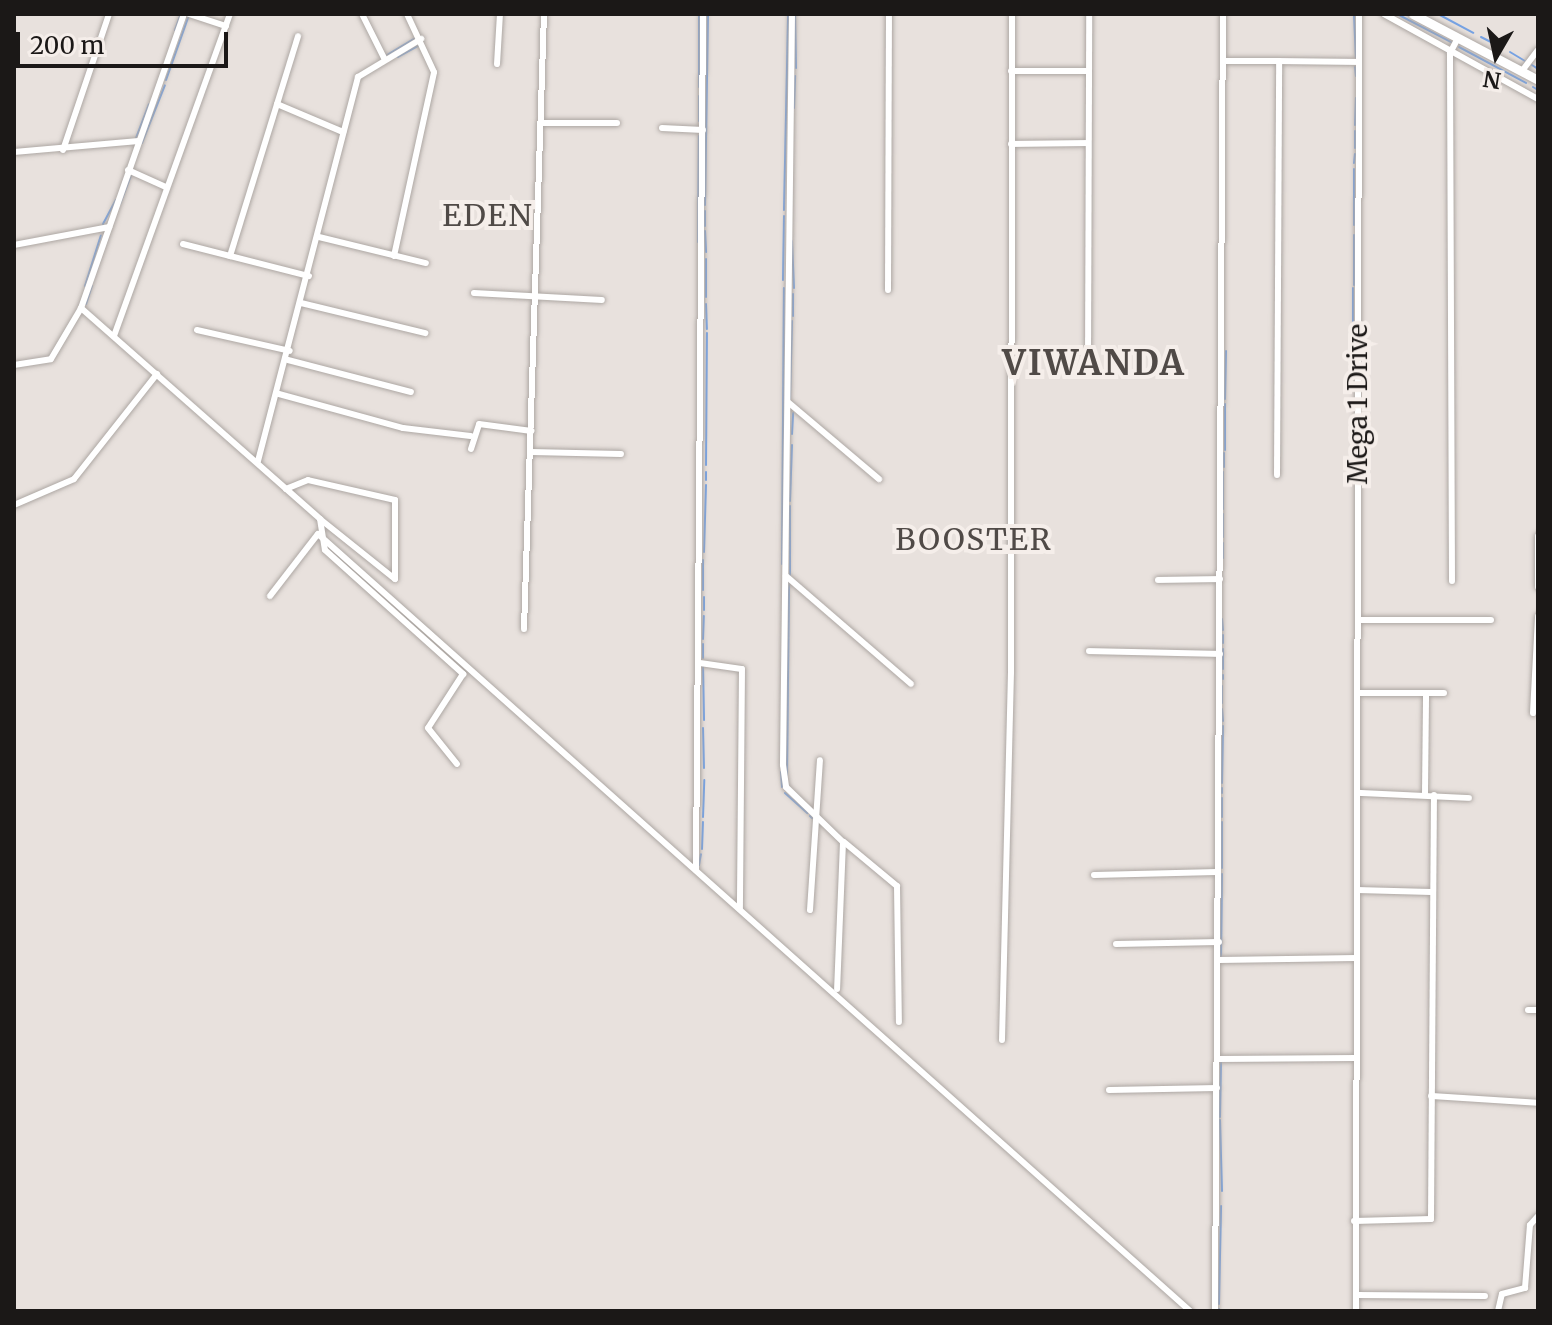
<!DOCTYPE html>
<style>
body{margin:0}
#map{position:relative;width:1552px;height:1325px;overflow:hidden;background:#e8e1dd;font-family:Merriweather,serif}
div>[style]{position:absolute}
.stream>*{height:2px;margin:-1px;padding:0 1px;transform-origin:1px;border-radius:1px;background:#76a2e3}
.roads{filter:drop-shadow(0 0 2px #ada7a3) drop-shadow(0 0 2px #ada7a3)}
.street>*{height:6px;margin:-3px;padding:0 3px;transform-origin:3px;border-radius:3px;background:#fff}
.primary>*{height:9px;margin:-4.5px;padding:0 4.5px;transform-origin:4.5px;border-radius:4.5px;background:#fff}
span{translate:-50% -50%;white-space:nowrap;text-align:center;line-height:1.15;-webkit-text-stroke:8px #f5eeea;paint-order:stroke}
.street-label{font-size:26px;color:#1b1817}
.quarter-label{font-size:30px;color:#504a47;letter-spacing:2px}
.district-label{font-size:34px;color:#504a47;font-weight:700;letter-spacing:2px}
.frame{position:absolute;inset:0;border:16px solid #1b1817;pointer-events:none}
.north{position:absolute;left:1456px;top:16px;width:80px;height:80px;-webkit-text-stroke:6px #f5eeea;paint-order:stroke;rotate:189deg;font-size:22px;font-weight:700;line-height:32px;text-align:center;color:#1b1817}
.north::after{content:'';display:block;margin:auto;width:28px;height:36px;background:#1b1817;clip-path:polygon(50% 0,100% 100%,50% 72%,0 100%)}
.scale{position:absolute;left:16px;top:32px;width:212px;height:36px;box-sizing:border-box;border:4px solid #1b1817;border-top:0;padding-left:10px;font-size:24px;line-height:28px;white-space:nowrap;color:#1b1817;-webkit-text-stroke:6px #f5eeea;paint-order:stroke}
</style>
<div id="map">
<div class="stream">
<div style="left:795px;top:14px;width:54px;rotate:88.9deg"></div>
<div style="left:1354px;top:14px;width:45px;rotate:87.5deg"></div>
<div style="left:1397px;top:14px;width:61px;rotate:27.4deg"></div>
<div style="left:1438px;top:14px;width:40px;rotate:28deg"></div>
<div style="left:175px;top:30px;width:15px;rotate:-70deg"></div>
<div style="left:1481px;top:37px;width:22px;rotate:27deg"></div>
<div style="left:1459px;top:47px;width:76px;rotate:28.2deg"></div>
<div style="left:1510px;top:52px;width:17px;rotate:31deg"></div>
<div style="left:387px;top:55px;width:33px;rotate:-31deg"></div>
<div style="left:398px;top:57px;width:25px;rotate:-29deg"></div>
<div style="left:1532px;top:65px;width:7px;rotate:34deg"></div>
<div style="left:1355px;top:67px;width:9px;rotate:84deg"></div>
<div style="left:166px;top:80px;width:66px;rotate:-70.5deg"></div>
<div style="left:699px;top:87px;width:73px;rotate:-90deg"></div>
<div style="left:1533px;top:87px;width:6px;rotate:31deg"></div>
<div style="left:794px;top:108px;width:32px;rotate:-88deg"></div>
<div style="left:699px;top:121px;width:25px;rotate:-90deg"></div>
<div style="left:1355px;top:125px;width:27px;rotate:-88deg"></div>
<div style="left:1355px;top:131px;width:17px;rotate:90deg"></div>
<div style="left:136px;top:138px;width:36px;rotate:-69deg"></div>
<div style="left:142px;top:143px;width:62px;rotate:-68.4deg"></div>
<div style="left:1354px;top:163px;width:9px;rotate:-84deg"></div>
<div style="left:1354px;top:169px;width:56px;rotate:90deg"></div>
<div style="left:120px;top:204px;width:31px;rotate:-69deg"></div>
<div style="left:705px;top:205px;width:191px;rotate:-89.1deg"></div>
<div style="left:784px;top:210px;width:196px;rotate:-88.8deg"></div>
<div style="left:103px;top:224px;width:27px;rotate:-62deg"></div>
<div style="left:705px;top:226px;width:15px;rotate:-90deg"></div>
<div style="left:705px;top:231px;width:21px;rotate:87deg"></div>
<div style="left:792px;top:241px;width:47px;rotate:87.6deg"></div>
<div style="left:698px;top:242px;width:106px;rotate:-89.5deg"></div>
<div style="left:706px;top:259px;width:38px;rotate:90deg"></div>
<div style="left:783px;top:280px;width:64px;rotate:-89.1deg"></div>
<div style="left:1354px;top:285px;width:50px;rotate:-90deg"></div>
<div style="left:85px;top:286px;width:53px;rotate:-72.6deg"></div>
<div style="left:86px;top:304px;width:19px;rotate:-72deg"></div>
<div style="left:706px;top:304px;width:25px;rotate:88deg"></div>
<div style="left:793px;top:316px;width:22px;rotate:-90deg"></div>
<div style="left:1353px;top:321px;width:33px;rotate:-90deg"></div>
<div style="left:1353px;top:328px;width:40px;rotate:88.6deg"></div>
<div style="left:790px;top:399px;width:78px;rotate:-88.5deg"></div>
<div style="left:1225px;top:399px;width:48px;rotate:-88.8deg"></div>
<div style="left:792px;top:434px;width:21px;rotate:-87deg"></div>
<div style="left:1225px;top:450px;width:46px;rotate:-90deg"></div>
<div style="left:706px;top:465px;width:132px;rotate:-89.6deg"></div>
<div style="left:1224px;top:467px;width:14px;rotate:-90deg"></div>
<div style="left:706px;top:480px;width:8px;rotate:-90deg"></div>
<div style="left:790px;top:501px;width:56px;rotate:-88deg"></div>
<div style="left:1223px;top:509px;width:37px;rotate:-90deg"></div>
<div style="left:1223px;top:514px;width:23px;rotate:90deg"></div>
<div style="left:704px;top:552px;width:67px;rotate:-88.3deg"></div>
<div style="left:1223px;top:558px;width:15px;rotate:-90deg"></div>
<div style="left:703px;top:560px;width:30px;rotate:90deg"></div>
<div style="left:782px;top:564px;width:276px;rotate:-89.6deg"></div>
<div style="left:790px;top:575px;width:69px;rotate:-90deg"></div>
<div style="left:704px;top:597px;width:13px;rotate:90deg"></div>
<div style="left:1222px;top:619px;width:11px;rotate:85deg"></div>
<div style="left:703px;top:639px;width:23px;rotate:-88deg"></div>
<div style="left:1223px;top:643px;width:8px;rotate:-90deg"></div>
<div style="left:1223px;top:649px;width:20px;rotate:90deg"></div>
<div style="left:703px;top:658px;width:14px;rotate:-90deg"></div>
<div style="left:703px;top:666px;width:54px;rotate:88.9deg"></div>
<div style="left:1223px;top:679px;width:4px;rotate:-90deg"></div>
<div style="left:1222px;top:703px;width:17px;rotate:-90deg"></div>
<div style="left:1222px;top:709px;width:12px;rotate:85deg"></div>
<div style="left:703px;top:728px;width:40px;rotate:88.6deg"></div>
<div style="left:781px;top:772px;width:15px;rotate:86deg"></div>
<div style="left:787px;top:775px;width:193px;rotate:-89.4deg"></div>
<div style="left:1222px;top:783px;width:57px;rotate:-89deg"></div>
<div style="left:785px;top:793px;width:30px;rotate:42deg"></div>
<div style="left:1222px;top:793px;width:5px;rotate:-90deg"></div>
<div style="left:1222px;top:798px;width:19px;rotate:90deg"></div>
<div style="left:810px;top:816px;width:3px;rotate:45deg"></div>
<div style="left:703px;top:817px;width:37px;rotate:-88deg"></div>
<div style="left:702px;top:849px;width:27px;rotate:-88deg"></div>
<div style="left:699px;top:865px;width:11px;rotate:-80deg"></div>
<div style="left:1222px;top:868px;width:46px;rotate:-90deg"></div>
<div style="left:1221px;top:957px;width:83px;rotate:-89.3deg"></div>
<div style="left:1220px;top:1117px;width:55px;rotate:-89deg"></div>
<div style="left:1220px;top:1120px;width:71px;rotate:88.4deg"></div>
<div style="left:1219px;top:1304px;width:98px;rotate:-88.8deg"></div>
<div style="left:1219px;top:1309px;width:2px;rotate:90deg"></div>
</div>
<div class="roads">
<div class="street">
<div style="left:184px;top:14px;width:312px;rotate:109.3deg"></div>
<div style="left:81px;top:308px;width:319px;rotate:41.4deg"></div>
<div style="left:320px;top:519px;width:96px;rotate:38.7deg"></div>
<div style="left:395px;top:579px;width:79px;rotate:-90deg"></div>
<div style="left:395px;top:500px;width:89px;rotate:-167.1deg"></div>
<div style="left:308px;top:480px;width:24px;rotate:158deg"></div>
<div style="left:189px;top:14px;width:39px;rotate:18deg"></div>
<div style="left:362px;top:14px;width:51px;rotate:63.4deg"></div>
<div style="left:792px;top:14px;width:751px;rotate:90.69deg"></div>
<div style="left:783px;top:765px;width:22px;rotate:82deg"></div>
<div style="left:786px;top:787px;width:79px;rotate:44deg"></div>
<div style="left:843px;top:842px;width:147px;rotate:92.3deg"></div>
<div style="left:1384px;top:14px;width:176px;rotate:28.9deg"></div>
<div style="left:1223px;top:61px;width:56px"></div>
<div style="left:497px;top:64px;width:50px;rotate:-86.6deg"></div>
<div style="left:1011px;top:71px;width:78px"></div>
<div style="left:1522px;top:71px;width:26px;rotate:-53deg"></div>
<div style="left:277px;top:104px;width:72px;rotate:23deg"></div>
<div style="left:542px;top:123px;width:75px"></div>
<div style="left:662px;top:128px;width:41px;rotate:2.8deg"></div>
<div style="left:1011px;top:144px;width:76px;rotate:-0.8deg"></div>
<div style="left:63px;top:150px;width:144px;rotate:-71.3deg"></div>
<div style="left:14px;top:152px;width:125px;rotate:-5deg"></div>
<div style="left:128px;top:170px;width:42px;rotate:24.1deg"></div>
<div style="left:319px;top:237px;width:110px;rotate:13.7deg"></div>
<div style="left:183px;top:244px;width:130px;rotate:14.3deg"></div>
<div style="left:14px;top:245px;width:97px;rotate:-10.7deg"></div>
<div style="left:230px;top:256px;width:230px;rotate:-72.8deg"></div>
<div style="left:394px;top:256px;width:188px;rotate:-77.7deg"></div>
<div style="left:434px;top:72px;width:64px;rotate:-115deg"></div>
<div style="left:888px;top:290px;width:276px;rotate:-89.8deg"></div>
<div style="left:474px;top:293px;width:128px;rotate:3.1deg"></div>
<div style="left:301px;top:303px;width:128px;rotate:13.6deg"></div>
<div style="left:197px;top:330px;width:95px;rotate:12.7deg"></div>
<div style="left:114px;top:336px;width:342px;rotate:-70.2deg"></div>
<div style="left:288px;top:360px;width:127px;rotate:14.6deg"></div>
<div style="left:14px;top:365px;width:37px;rotate:-9deg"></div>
<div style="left:51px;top:359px;width:59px;rotate:-59.5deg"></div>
<div style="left:1088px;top:365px;width:351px;rotate:-89.8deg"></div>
<div style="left:279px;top:394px;width:129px;rotate:15.3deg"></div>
<div style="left:403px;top:428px;width:68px;rotate:6.7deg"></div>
<div style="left:789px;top:403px;width:118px;rotate:40.2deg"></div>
<div style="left:471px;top:449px;width:26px;rotate:-72deg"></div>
<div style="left:479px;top:424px;width:53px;rotate:7.5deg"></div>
<div style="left:531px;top:452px;width:90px;rotate:1.3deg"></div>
<div style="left:258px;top:461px;width:397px;rotate:-75.4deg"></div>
<div style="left:358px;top:77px;width:74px;rotate:-31.1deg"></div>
<div style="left:1277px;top:475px;width:414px;rotate:-89.7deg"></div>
<div style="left:1279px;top:61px;width:80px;rotate:0.7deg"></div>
<div style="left:14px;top:505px;width:65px;rotate:-23.4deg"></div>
<div style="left:74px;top:479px;width:134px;rotate:-51.7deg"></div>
<div style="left:320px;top:519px;width:31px;rotate:81deg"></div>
<div style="left:325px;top:550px;width:186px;rotate:41.9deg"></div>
<div style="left:463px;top:674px;width:64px;rotate:122.9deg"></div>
<div style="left:428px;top:728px;width:46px;rotate:51.1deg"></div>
<div style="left:1538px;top:536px;width:51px;rotate:90deg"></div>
<div style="left:786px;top:576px;width:165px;rotate:40.8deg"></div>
<div style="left:1158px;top:580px;width:62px;rotate:-0.9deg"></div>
<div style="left:1452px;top:581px;width:528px;rotate:-90.22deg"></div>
<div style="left:1450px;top:53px;width:17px;rotate:-62deg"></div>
<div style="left:270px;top:596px;width:78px;rotate:-52.3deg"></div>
<div style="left:318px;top:534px;width:1168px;rotate:41.7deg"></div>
<div style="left:1358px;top:620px;width:133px"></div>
<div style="left:524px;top:629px;width:615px;rotate:-88.14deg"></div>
<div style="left:1089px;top:651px;width:131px;rotate:1.3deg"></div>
<div style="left:700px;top:663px;width:42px;rotate:8.1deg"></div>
<div style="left:742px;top:669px;width:240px;rotate:90.5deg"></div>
<div style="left:1358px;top:693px;width:86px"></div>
<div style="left:1533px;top:713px;width:97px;rotate:-87deg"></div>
<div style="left:1359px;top:793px;width:110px;rotate:2.6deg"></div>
<div style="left:1425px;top:794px;width:101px;rotate:-89.4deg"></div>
<div style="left:844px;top:842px;width:69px;rotate:39.7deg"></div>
<div style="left:897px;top:886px;width:136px;rotate:89.2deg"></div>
<div style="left:696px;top:870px;width:856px;rotate:-89.53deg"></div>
<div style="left:1094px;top:875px;width:123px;rotate:-1.4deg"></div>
<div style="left:1357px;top:890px;width:74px;rotate:1.5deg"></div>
<div style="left:810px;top:910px;width:150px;rotate:-86.2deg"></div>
<div style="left:1116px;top:944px;width:103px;rotate:-1.1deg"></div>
<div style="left:1219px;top:960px;width:137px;rotate:-0.8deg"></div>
<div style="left:1528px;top:1010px;width:10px"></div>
<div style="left:1002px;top:1040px;width:367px;rotate:-88.6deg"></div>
<div style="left:1011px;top:673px;width:659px;rotate:-89.91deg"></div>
<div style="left:1217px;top:1059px;width:139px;rotate:-0.4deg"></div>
<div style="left:1109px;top:1090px;width:108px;rotate:-1.1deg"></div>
<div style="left:1431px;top:1096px;width:107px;rotate:3.7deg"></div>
<div style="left:1354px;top:1221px;width:77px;rotate:-1.5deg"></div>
<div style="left:1431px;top:1219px;width:424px;rotate:-89.6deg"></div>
<div style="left:1357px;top:1295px;width:128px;rotate:0.4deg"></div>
<div style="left:1215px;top:1311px;width:1297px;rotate:-89.65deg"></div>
<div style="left:1356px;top:1311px;width:1297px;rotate:-89.87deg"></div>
<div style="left:1498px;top:1311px;width:17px;rotate:-77deg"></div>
<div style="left:1502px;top:1294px;width:24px;rotate:-15deg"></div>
<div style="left:1525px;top:1288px;width:63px;rotate:-85.5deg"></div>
<div style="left:1530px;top:1225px;width:12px;rotate:-48deg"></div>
</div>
<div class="primary">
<div style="left:1413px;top:14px;width:141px;rotate:27.8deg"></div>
</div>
</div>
<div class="street-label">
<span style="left:1358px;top:404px;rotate:-90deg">Mega 1 Drive</span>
</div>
<div class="quarter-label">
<span style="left:488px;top:215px">EDEN</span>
<span style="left:974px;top:539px">BOOSTER</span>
</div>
<div class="district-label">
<span style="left:1094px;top:364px">VIWANDA</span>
</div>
<div class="frame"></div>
<div class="north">N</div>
<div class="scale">200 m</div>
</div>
